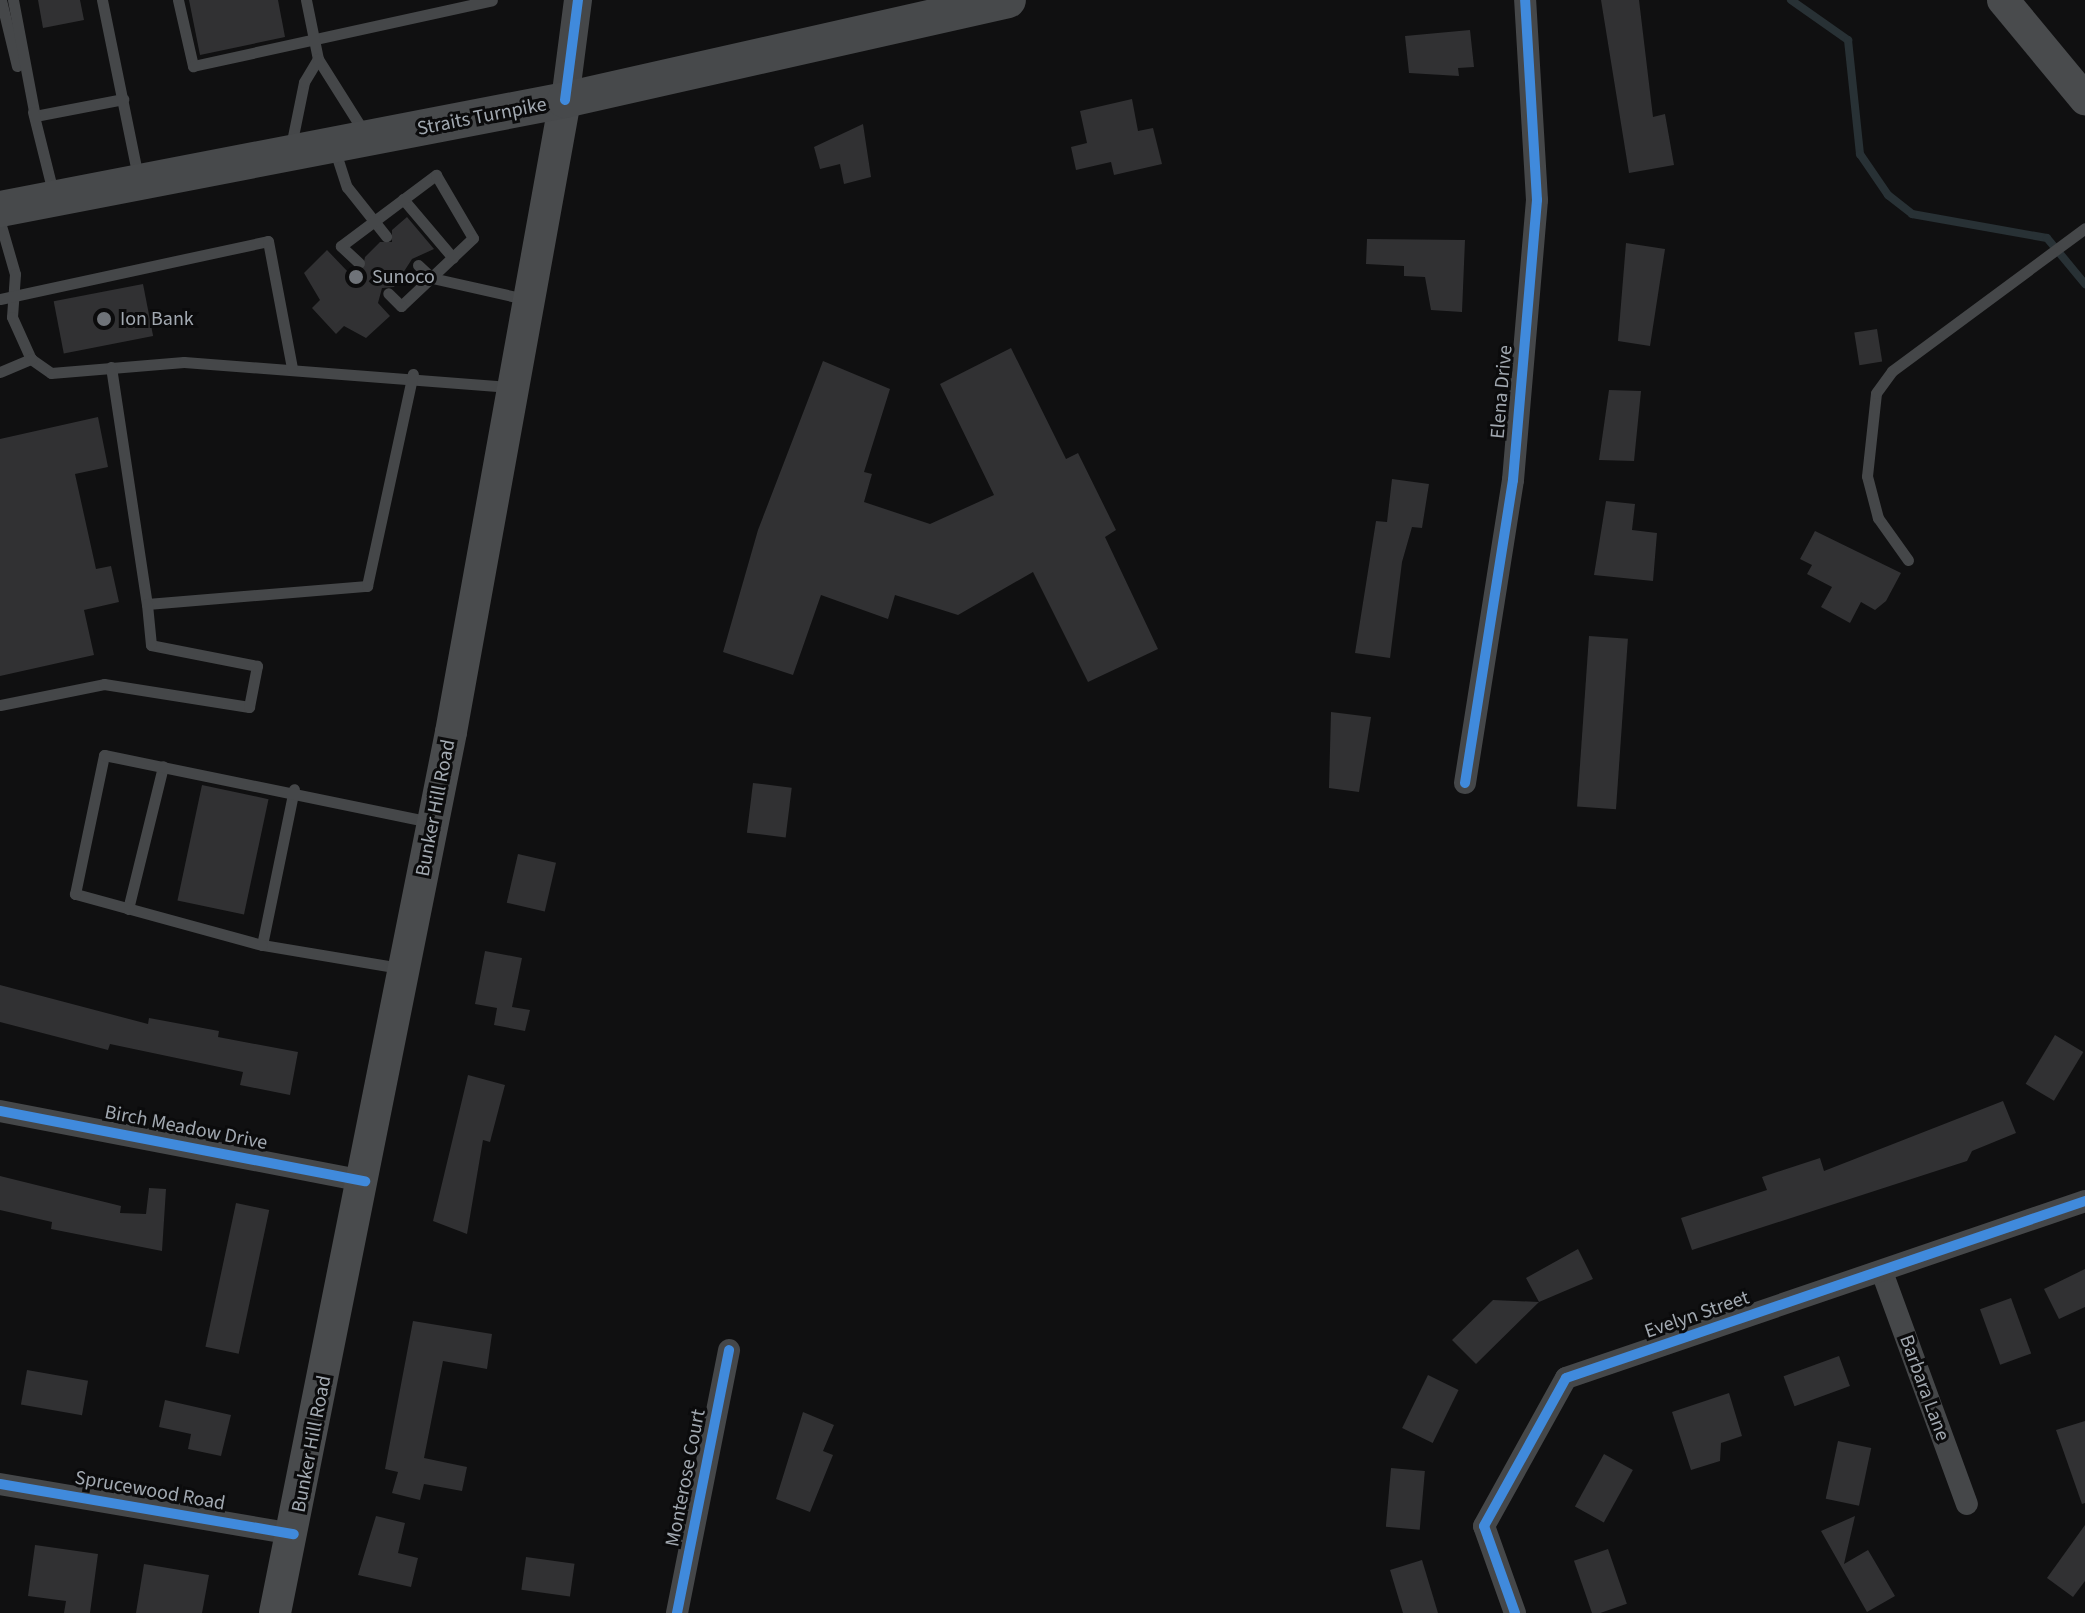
<!DOCTYPE html>
<style>
body{margin:0}
#map{position:relative;width:2085px;height:1613px;overflow:hidden;background:#101011;font-family:"Source Sans 3",sans-serif}
div>[style]{position:absolute}
.stream>*{height:8px;margin:-4px;padding:0 4px;transform-origin:4px;border-radius:4px;background:#283135}
.building>*{inset:0;background:#313133;transform-origin:0 0}
.service>*{height:11px;margin:-5.5px;padding:0 5.5px;transform-origin:5.5px;border-radius:5.5px;background:#454749}
.minor>*{height:22px;margin:-11px;padding:0 11px;transform-origin:11px;border-radius:11px;background:#454749}
.tertiary>*{height:28px;margin:-14px;padding:0 14px;transform-origin:14px;border-radius:14px;background:#454749}
.secondary>*{height:32px;margin:-16px;padding:0 16px;transform-origin:16px;border-radius:16px;background:#494b4d}
.primary>*{height:36px;margin:-18px;padding:0 18px;transform-origin:18px;border-radius:18px;background:#47494b}
.cycleway>*{height:10px;margin:-5px;padding:0 5px;transform-origin:5px;border-radius:5px;background:#408adc}
.dots>*{width:22px;height:22px;translate:-50% -50%;box-sizing:border-box;border:4px solid #0b0b0c;border-radius:50%}
span{translate:-50% -50%;white-space:nowrap;text-align:center;line-height:1.15;-webkit-text-stroke:6px #0b0b0c;paint-order:stroke}
.street-label{font-size:20px;color:#a2a9b1}
.poi-label{font-size:20px;color:#a2a9b1}
.left{translate:0 -50%;text-align:left}
</style>
<div id="map">
<div class="stream">
<div style="left:1791px;top:0;width:70px;rotate:35.1deg"></div>
<div style="left:1848px;top:40px;width:115px;rotate:84deg"></div>
<div style="left:1860px;top:154px;width:50px;rotate:55.7deg"></div>
<div style="left:1888px;top:195px;width:31px;rotate:38deg"></div>
<div style="left:1912px;top:214px;width:137px;rotate:10.1deg"></div>
<div style="left:2047px;top:238px;width:60px;rotate:50.4deg"></div>
</div>
<div class="building">
<div style="clip-path:polygon(38px 0,80px 0,84px 20px,43px 28px)"></div>
<div style="clip-path:polygon(189px 0,278px 0,285px 37px,200px 55px)"></div>
<div style="clip-path:polygon(1601px 0,1639px 0,1653px 117px,1665px 114px,1674px 165px,1629px 173px)"></div>
<div style="clip-path:polygon(1470px 30px,1474px 67px,1458px 68px,1459px 76px,1409px 73px,1405px 36px)"></div>
<div style="clip-path:polygon(1132px 99px,1138px 131px,1153px 128px,1162px 164px,1114px 175px,1111px 162px,1076px 170px,1071px 147px,1087px 143px,1080px 111px)"></div>
<div style="clip-path:polygon(863px 124px,871px 177px,844px 184px,840px 164px,820px 169px,814px 147px)"></div>
<div style="clip-path:polygon(407px 217px,434px 249px,412px 259px,394px 287px,382px 288px,378px 303px,390px 316px,366px 338px,344px 326px,336px 334px,312px 308px,320px 300px,304px 273px,327px 250px,349px 273px,362px 271px,365px 257px,380px 242px,392px 242px,392px 230px)"></div>
<div style="clip-path:polygon(1367px 239px,1465px 240px,1462px 312px,1431px 310px,1425px 277px,1404px 276px,1404px 266px,1366px 264px)"></div>
<div style="clip-path:polygon(1626px 243px,1665px 249px,1650px 346px,1618px 341px)"></div>
<div style="left:143px;top:284px;width:53px;height:91px;rotate:79deg"></div>
<div style="left:1877px;top:329px;width:33px;height:23px;rotate:81deg"></div>
<div style="clip-path:polygon(1011px 348px,1066px 459px,1078px 453px,1116px 530px,1105px 537px,1158px 649px,1088px 682px,1033px 572px,958px 615px,895px 595px,888px 619px,821px 595px,793px 675px,723px 652px,758px 530px,823px 361px,890px 389px,864px 472px,872px 474px,864px 502px,930px 524px,994px 495px,940px 384px)"></div>
<div style="clip-path:polygon(1609px 390px,1641px 391px,1634px 461px,1599px 460px)"></div>
<div style="clip-path:polygon(98px 417px,108px 467px,75px 474px,96px 569px,111px 566px,119px 602px,84px 610px,94px 655px,0 676px,0 439px)"></div>
<div style="clip-path:polygon(1392px 479px,1429px 484px,1422px 528px,1412px 527px,1402px 562px,1390px 658px,1355px 653px,1376px 521px,1387px 522px)"></div>
<div style="clip-path:polygon(1606px 501px,1635px 504px,1632px 530px,1657px 533px,1653px 581px,1594px 575px)"></div>
<div style="clip-path:polygon(1815px 531px,1901px 573px,1886px 601px,1875px 610px,1861px 602px,1850px 623px,1821px 607px,1832px 587px,1807px 574px,1812px 565px,1800px 559px)"></div>
<div style="left:1589px;top:636px;width:39px;height:171px;rotate:4deg"></div>
<div style="clip-path:polygon(1331px 712px,1371px 717px,1359px 792px,1329px 788px)"></div>
<div style="left:753px;top:783px;width:39px;height:50px;rotate:7deg"></div>
<div style="left:202px;top:785px;width:68px;height:118px;rotate:12deg"></div>
<div style="left:518px;top:854px;width:39px;height:50px;rotate:13deg"></div>
<div style="clip-path:polygon(485px 951px,522px 958px,512px 1007px,530px 1010px,525px 1031px,494px 1025px,497px 1008px,475px 1004px)"></div>
<div style="clip-path:polygon(0 985px,148px 1024px,149px 1018px,219px 1031px,218px 1037px,298px 1052px,290px 1095px,240px 1085px,243px 1072px,110px 1044px,108px 1050px,0 1022px)"></div>
<div style="left:2055px;top:1035px;width:33px;height:57px;rotate:31deg"></div>
<div style="clip-path:polygon(468px 1075px,505px 1085px,490px 1142px,483px 1140px,467px 1234px,433px 1221px)"></div>
<div style="clip-path:polygon(2003px 1101px,2016px 1133px,1972px 1151px,1967px 1161px,1692px 1250px,1681px 1218px,1767px 1190px,1762px 1177px,1820px 1158px,1824px 1171px)"></div>
<div style="clip-path:polygon(0 1176px,121px 1206px,120px 1213px,146px 1214px,149px 1188px,166px 1189px,162px 1251px,51px 1229px,52px 1222px,0 1210px)"></div>
<div style="left:236px;top:1203px;width:34px;height:147px;rotate:12deg"></div>
<div style="clip-path:polygon(1578px 1249px,1593px 1279px,1539px 1302px,1476px 1364px,1452px 1340px,1493px 1300px,1539px 1302px,1526px 1278px)"></div>
<div style="clip-path:polygon(2085px 1269px,2085px 1307px,2059px 1319px,2044px 1289px)"></div>
<div style="left:2011px;top:1298px;width:59px;height:33px;rotate:70deg"></div>
<div style="clip-path:polygon(413px 1321px,492px 1334px,487px 1369px,443px 1361px,424px 1458px,467px 1467px,462px 1491px,424px 1484px,420px 1500px,392px 1493px,398px 1472px,385px 1469px)"></div>
<div style="left:1839px;top:1356px;width:32px;height:59px;rotate:70deg"></div>
<div style="left:27px;top:1370px;width:62px;height:35px;rotate:10deg"></div>
<div style="left:1428px;top:1375px;width:34px;height:59px;rotate:26deg"></div>
<div style="clip-path:polygon(1729px 1393px,1742px 1436px,1721px 1443px,1720px 1461px,1691px 1470px,1672px 1412px)"></div>
<div style="clip-path:polygon(165px 1400px,231px 1415px,221px 1456px,188px 1449px,191px 1434px,159px 1427px)"></div>
<div style="clip-path:polygon(803px 1412px,834px 1425px,823px 1451px,833px 1455px,810px 1512px,776px 1499px)"></div>
<div style="clip-path:polygon(2085px 1421px,2085px 1503px,2082px 1504px,2056px 1430px)"></div>
<div style="left:1838px;top:1441px;width:34px;height:59px;rotate:12deg"></div>
<div style="left:1604px;top:1454px;width:33px;height:60px;rotate:29deg"></div>
<div style="left:1391px;top:1468px;width:34px;height:59px;rotate:5deg"></div>
<div style="clip-path:polygon(376px 1516px,405px 1523px,398px 1553px,418px 1558px,411px 1587px,358px 1575px)"></div>
<div style="clip-path:polygon(1855px 1516px,1844px 1564px,1868px 1550px,1895px 1596px,1867px 1612px,1821px 1531px)"></div>
<div style="clip-path:polygon(2085px 1525px,2085px 1581px,2073px 1597px,2047px 1578px)"></div>
<div style="clip-path:polygon(35px 1545px,98px 1554px,90px 1613px,64px 1613px,66px 1601px,28px 1596px)"></div>
<div style="left:1608px;top:1549px;width:58px;height:36px;rotate:71deg"></div>
<div style="left:526px;top:1557px;width:49px;height:33px;rotate:8deg"></div>
<div style="clip-path:polygon(1422px 1560px,1438px 1613px,1403px 1613px,1390px 1570px)"></div>
<div style="clip-path:polygon(144px 1564px,209px 1575px,202px 1613px,136px 1613px)"></div>
</div>
<div class="service">
<div style="left:1px;top:0;width:68px;rotate:76.4deg"></div>
<div style="left:13px;top:0;width:118px;rotate:79.3deg"></div>
<div style="left:35px;top:116px;width:90px;rotate:-10.9deg"></div>
<div style="left:102px;top:0;width:181px;rotate:78.5deg"></div>
<div style="left:178px;top:0;width:68px;rotate:77.2deg"></div>
<div style="left:193px;top:66px;width:306px;rotate:-12.4deg"></div>
<div style="left:306px;top:0;width:60px;rotate:78.5deg"></div>
<div style="left:33px;top:112px;width:87px;rotate:76deg"></div>
<div style="left:291px;top:146px;width:65px;rotate:-78.5deg"></div>
<div style="left:304px;top:82px;width:27px;rotate:-59deg"></div>
<div style="left:318px;top:59px;width:86px;rotate:57.8deg"></div>
<div style="left:335px;top:151px;width:38px;rotate:72deg"></div>
<div style="left:347px;top:187px;width:63px;rotate:51.5deg"></div>
<div style="left:403px;top:199px;width:77px;rotate:49.7deg"></div>
<div style="left:0;top:222px;width:54px;rotate:73.9deg"></div>
<div style="left:15px;top:274px;width:43px;rotate:94deg"></div>
<div style="left:12px;top:317px;width:46px;rotate:65.7deg"></div>
<div style="left:31px;top:359px;width:24px;rotate:35deg"></div>
<div style="left:51px;top:373px;width:133px;rotate:-4.7deg"></div>
<div style="left:184px;top:362px;width:329px;rotate:4.4deg"></div>
<div style="left:359px;top:263px;width:25px;rotate:-137deg"></div>
<div style="left:341px;top:246px;width:119px;rotate:-36.8deg"></div>
<div style="left:436px;top:175px;width:73px;rotate:59.6deg"></div>
<div style="left:473px;top:238px;width:99px;rotate:136.6deg"></div>
<div style="left:401px;top:306px;width:18px;rotate:-135deg"></div>
<div style="left:418px;top:265px;width:19px;rotate:43deg"></div>
<div style="left:432px;top:278px;width:95px;rotate:12.7deg"></div>
<div style="left:0;top:299px;width:274px;rotate:-12.2deg"></div>
<div style="left:268px;top:241px;width:129px;rotate:79.3deg"></div>
<div style="left:111px;top:367px;width:240px;rotate:81.4deg"></div>
<div style="left:147px;top:604px;width:221px;rotate:-4.7deg"></div>
<div style="left:367px;top:586px;width:217px;rotate:-77.8deg"></div>
<div style="left:0;top:372px;width:34px;rotate:-23deg"></div>
<div style="left:1908px;top:560px;width:52px;rotate:-125.5deg"></div>
<div style="left:1878px;top:518px;width:43px;rotate:-104.7deg"></div>
<div style="left:1867px;top:476px;width:83px;rotate:-83.8deg"></div>
<div style="left:1876px;top:393px;width:27px;rotate:-54deg"></div>
<div style="left:1892px;top:371px;width:240px;rotate:-36.5deg"></div>
<div style="left:0;top:705px;width:106px;rotate:-11.4deg"></div>
<div style="left:104px;top:684px;width:147px;rotate:9deg"></div>
<div style="left:249px;top:707px;width:42px;rotate:-79deg"></div>
<div style="left:257px;top:666px;width:108px;rotate:-168.8deg"></div>
<div style="left:151px;top:645px;width:41px;rotate:-95.6deg"></div>
<div style="left:128px;top:909px;width:147px;rotate:-76.2deg"></div>
<div style="left:262px;top:945px;width:159px;rotate:-78.4deg"></div>
<div style="left:400px;top:968px;width:140px;rotate:-170.5deg"></div>
<div style="left:262px;top:945px;width:194px;rotate:-164.7deg"></div>
<div style="left:75px;top:894px;width:142px;rotate:-78.2deg"></div>
<div style="left:104px;top:755px;width:332px;rotate:11.6deg"></div>
</div>
<div class="minor">
<div style="left:1465px;top:783px;width:307px;rotate:-81deg"></div>
<div style="left:1513px;top:480px;width:281px;rotate:-85.1deg"></div>
<div style="left:1537px;top:200px;width:200px;rotate:-93.4deg"></div>
<div style="left:0;top:1111px;width:372px;rotate:10.9deg"></div>
<div style="left:1882px;top:1272px;width:247px;rotate:69.9deg"></div>
<div style="left:0;top:1484px;width:298px;rotate:9.7deg"></div>
<div style="left:677px;top:1613px;width:268px;rotate:-78.8deg"></div>
<div style="left:1515px;top:1613px;width:92px;rotate:-109.6deg"></div>
<div style="left:1484px;top:1526px;width:169px;rotate:-61deg"></div>
<div style="left:1566px;top:1378px;width:548px;rotate:-18.83deg"></div>
</div>
<div class="tertiary">
<div style="left:565px;top:100px;width:101px;rotate:-82.6deg"></div>
</div>
<div class="secondary">
<div style="left:2003px;top:0;width:129px;rotate:50.4deg"></div>
<div style="left:275px;top:1613px;width:898px;rotate:-78.7deg"></div>
<div style="left:451px;top:732px;width:642px;rotate:-79.77deg"></div>
</div>
<div class="primary">
<div style="left:0;top:209px;width:575px;rotate:-10.92deg"></div>
<div style="left:565px;top:100px;width:454px;rotate:-12.7deg"></div>
</div>
<div class="cycleway">
<div style="left:565px;top:100px;width:101px;rotate:-82.6deg"></div>
<div style="left:1465px;top:783px;width:307px;rotate:-81deg"></div>
<div style="left:1513px;top:480px;width:281px;rotate:-85.1deg"></div>
<div style="left:1537px;top:200px;width:200px;rotate:-93.4deg"></div>
<div style="left:0;top:1111px;width:372px;rotate:10.9deg"></div>
<div style="left:0;top:1484px;width:298px;rotate:9.7deg"></div>
<div style="left:677px;top:1613px;width:268px;rotate:-78.8deg"></div>
<div style="left:1515px;top:1613px;width:92px;rotate:-109.6deg"></div>
<div style="left:1484px;top:1526px;width:169px;rotate:-61deg"></div>
<div style="left:1566px;top:1378px;width:548px;rotate:-18.83deg"></div>
</div>
<div class="dots">
<div style="left:356px;top:277px;background:#6f7379"></div>
<div style="left:104px;top:319px;background:#6f7379"></div>
</div>
<div class="street-label">
<span style="left:482px;top:117px;rotate:-11deg">Straits Turnpike</span>
<span style="left:1502px;top:392px;rotate:-85deg">Elena Drive</span>
<span style="left:436px;top:808px;rotate:-79deg">Bunker Hill Road</span>
<span style="left:186px;top:1128px;rotate:11deg">Birch Meadow Drive</span>
<span style="left:1697px;top:1315px;rotate:-19deg">Evelyn Street</span>
<span style="left:1924px;top:1388px;rotate:70deg">Barbara Lane</span>
<span style="left:312px;top:1444px;rotate:-79deg">Bunker Hill Road</span>
<span style="left:686px;top:1478px;rotate:-79deg">Monterose Court</span>
<span style="left:150px;top:1491px;rotate:10deg">Sprucewood Road</span>
</div>
<div class="poi-label">
<span class="left" style="left:372px;top:277px">Sunoco</span>
<span class="left" style="left:120px;top:319px">Ion Bank</span>
</div>
</div>
